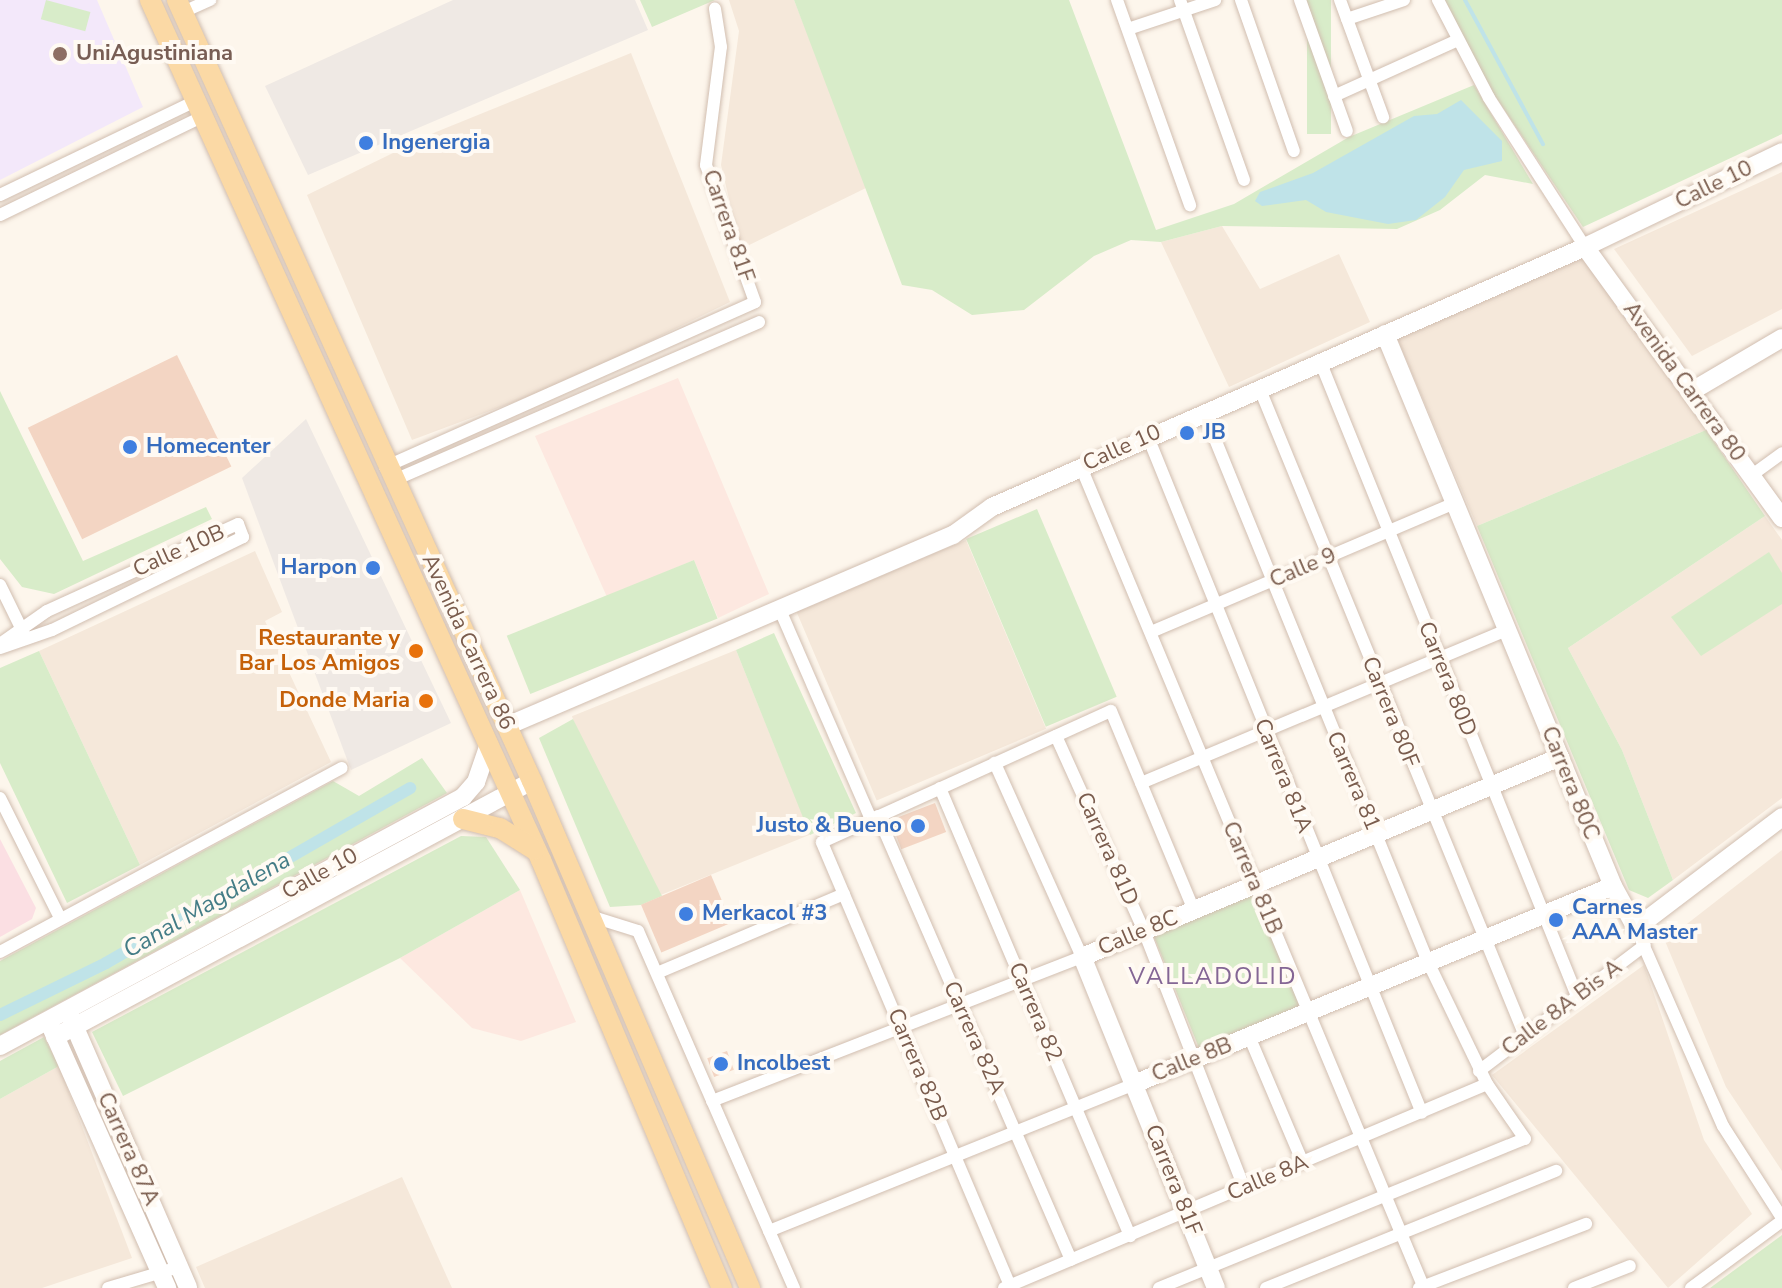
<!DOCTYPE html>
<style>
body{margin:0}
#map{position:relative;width:1782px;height:1288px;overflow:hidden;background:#fdf6ec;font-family:"Nunito Sans",sans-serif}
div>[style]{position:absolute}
.residential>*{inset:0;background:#f5e8da;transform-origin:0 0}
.commercial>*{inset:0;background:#fde8e0}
.industrial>*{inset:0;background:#efe9e4}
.education>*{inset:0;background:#f3e8fa}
.medical>*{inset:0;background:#fbdfe3}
.green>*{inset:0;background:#d8ecc9;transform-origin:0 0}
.water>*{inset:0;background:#bfe3e8}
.stream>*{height:4px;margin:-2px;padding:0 2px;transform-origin:2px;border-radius:2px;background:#bfe3e8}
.canal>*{height:12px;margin:-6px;padding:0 6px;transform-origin:6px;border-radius:6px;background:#bfe3e8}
.building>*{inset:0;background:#f3d5c3;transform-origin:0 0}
.roads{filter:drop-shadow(0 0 2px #d1beb0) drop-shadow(0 0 2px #d1beb0)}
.street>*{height:12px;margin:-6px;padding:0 6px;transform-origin:6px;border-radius:6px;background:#fff}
.secondary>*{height:18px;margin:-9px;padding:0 9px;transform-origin:9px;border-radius:9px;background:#fff}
.primary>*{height:20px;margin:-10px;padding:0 10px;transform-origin:10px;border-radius:10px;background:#fbd9a5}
.dots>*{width:22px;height:22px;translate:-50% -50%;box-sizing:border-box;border:4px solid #fffaf3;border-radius:50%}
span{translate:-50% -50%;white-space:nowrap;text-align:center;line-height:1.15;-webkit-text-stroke:8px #fffaf3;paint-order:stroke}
.education-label{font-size:22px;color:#785e54;font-weight:700}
.left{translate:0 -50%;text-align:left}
.shop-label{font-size:22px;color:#366cbe;font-weight:700}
.right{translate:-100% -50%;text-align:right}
.street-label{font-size:22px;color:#7a5c4d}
.food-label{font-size:22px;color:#c56008;font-weight:700}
.water-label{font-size:24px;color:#437c86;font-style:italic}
.neighbourhood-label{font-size:24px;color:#846695;letter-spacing:2px}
</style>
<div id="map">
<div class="residential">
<div style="clip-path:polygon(729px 0,794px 0,868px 187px,741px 249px,721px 165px,739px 31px)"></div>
<div style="clip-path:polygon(631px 53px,730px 302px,562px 384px,412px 440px,307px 195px,436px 132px)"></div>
<div style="clip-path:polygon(1782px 172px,1782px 309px,1692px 356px,1614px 249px)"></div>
<div style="clip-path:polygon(1222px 226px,1260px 289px,1339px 254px,1370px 322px,1229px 387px,1161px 242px)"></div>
<div style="clip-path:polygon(1583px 253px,1706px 430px,1477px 526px,1397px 338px)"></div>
<div style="clip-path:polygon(1765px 516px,1782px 540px,1782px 798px,1673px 880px,1622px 750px,1568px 648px)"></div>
<div style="left:966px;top:540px;width:205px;height:184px;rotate:67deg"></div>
<div style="clip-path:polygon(255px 551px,282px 612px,265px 621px,331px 762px,140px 865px,39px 651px)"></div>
<div style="left:736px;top:650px;width:199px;height:177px;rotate:68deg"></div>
<div style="clip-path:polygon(1782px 850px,1782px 1171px,1726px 1087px,1665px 941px)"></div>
<div style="clip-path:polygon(1644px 965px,1704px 1140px,1752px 1214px,1668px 1288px,1492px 1075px)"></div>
<div style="clip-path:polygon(59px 1066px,132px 1258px,42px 1288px,0 1288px,0 1099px)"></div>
<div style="clip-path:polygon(402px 1177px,452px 1288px,205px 1288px,196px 1267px)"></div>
</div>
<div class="commercial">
<div style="clip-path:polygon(678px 378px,769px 594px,718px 618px,694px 560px,607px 597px,535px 436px)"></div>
<div style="clip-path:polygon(520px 890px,576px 1022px,521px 1041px,472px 1028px,400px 958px)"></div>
</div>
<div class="industrial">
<div style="clip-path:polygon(453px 0,635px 0,648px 30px,308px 175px,265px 86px)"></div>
<div style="clip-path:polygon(306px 419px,451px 723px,351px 770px,242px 478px)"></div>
</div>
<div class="education">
<div style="clip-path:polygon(0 0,97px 0,143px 107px,0 180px)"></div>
</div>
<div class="medical">
<div style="clip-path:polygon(0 839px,36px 908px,32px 919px,0 937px)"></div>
</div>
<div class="green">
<div style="left:46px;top:0;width:46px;height:20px;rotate:15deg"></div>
<div style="clip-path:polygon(640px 0,715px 0,652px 27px)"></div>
<div style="clip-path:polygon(794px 0,1069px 0,1156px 230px,1234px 204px,1349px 137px,1474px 85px,1533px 184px,1485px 175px,1440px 210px,1397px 229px,1222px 226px,1161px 242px,1131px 240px,1094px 256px,1024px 310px,972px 315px,932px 290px,902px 285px)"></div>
<div style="left:1307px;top:0;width:24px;height:134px"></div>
<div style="clip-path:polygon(1445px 0,1782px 0,1782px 134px,1583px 227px,1491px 90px)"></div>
<div style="clip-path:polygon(0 391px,83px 561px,206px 507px,212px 519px,54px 594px,22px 587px,0 559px)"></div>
<div style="clip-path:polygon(1706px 430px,1765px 516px,1568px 648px,1622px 750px,1673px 880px,1648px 898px,1629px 890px,1477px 526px)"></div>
<div style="left:1037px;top:509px;width:204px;height:77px;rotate:67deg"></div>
<div style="clip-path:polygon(1769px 552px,1782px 573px,1782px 604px,1701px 656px,1671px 617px)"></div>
<div style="left:694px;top:560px;width:63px;height:202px;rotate:68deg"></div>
<div style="clip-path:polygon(774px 633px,856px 813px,810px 835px,736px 650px)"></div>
<div style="clip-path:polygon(39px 651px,140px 865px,67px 903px,0 763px,0 668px)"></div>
<div style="clip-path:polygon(573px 719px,662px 896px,641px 905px,610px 907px,539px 738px)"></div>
<div style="clip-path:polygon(422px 758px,447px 793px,0 1035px,0 961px,333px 781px,359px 796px)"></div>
<div style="clip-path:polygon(461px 836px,486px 837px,520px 890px,400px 958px,123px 1096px,92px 1032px)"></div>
<div style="left:1255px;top:893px;width:123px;height:110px;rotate:68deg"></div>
<div style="clip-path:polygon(44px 1037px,59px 1066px,0 1099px,0 1061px)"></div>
<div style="clip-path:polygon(1782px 1235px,1782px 1288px,1710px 1288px)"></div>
</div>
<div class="water">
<div style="clip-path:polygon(1461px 100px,1502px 141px,1502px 161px,1464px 170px,1445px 197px,1416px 220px,1388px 224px,1326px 212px,1306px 200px,1262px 206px,1255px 201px,1260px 192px,1313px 173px,1414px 116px,1437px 114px)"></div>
</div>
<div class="stream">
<div style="left:1465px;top:0;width:164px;rotate:61.6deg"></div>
</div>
<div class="canal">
<div style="left:0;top:1015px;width:118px;rotate:-26.1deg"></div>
<div style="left:106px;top:963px;width:351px;rotate:-29.9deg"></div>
</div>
<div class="building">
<div style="left:177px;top:355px;width:124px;height:166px;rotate:64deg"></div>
<div style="left:935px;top:803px;width:31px;height:48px;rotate:69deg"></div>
<div style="left:711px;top:875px;width:52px;height:76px;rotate:67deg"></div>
<div style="left:727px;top:1051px;width:20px;height:21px;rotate:70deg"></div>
</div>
<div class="roads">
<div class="street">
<div style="left:1117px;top:0;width:218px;rotate:70.4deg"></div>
<div style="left:1180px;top:0;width:191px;rotate:70.4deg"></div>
<div style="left:1241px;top:0;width:160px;rotate:70.7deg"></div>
<div style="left:1300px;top:0;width:139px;rotate:70.3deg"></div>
<div style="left:1340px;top:0;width:125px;rotate:69.8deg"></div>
<div style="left:1438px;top:0;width:110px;rotate:62.5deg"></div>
<div style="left:1489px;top:98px;width:177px;rotate:57.2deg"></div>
<div style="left:183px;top:12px;width:30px;rotate:-24deg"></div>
<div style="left:1347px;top:19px;width:60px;rotate:-18.4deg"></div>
<div style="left:1128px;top:29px;width:92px;rotate:-18.4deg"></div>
<div style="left:1334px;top:96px;width:136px;rotate:-24.3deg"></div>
<div style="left:0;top:195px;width:216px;rotate:-25.7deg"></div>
<div style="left:0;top:215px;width:225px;rotate:-25.9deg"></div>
<div style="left:1320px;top:361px;width:685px;rotate:67.97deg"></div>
<div style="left:1259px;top:387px;width:701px;rotate:67.71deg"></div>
<div style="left:1148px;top:437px;width:729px;rotate:67.94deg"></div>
<div style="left:385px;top:467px;width:405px;rotate:-24deg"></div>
<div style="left:755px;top:302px;width:145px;rotate:-109.7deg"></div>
<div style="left:706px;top:165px;width:119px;rotate:-82.8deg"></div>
<div style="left:721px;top:47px;width:39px;rotate:-99deg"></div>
<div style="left:1081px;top:467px;width:890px;rotate:67.33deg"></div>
<div style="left:1752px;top:475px;width:37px;rotate:-36deg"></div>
<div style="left:392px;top:481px;width:400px;rotate:-23.4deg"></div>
<div style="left:0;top:585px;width:57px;rotate:63.9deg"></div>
<div style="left:780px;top:610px;width:228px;rotate:66.5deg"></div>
<div style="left:1151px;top:632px;width:330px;rotate:-23deg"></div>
<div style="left:0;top:644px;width:57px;rotate:-35.1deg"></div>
<div style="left:47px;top:611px;width:210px;rotate:-24.5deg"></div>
<div style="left:238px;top:524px;width:14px;rotate:69deg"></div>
<div style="left:243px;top:537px;width:212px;rotate:154deg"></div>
<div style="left:52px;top:630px;width:55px;rotate:160.9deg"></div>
<div style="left:1056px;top:736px;width:214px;rotate:65.7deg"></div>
<div style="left:1144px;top:931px;width:275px;rotate:68.7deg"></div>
<div style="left:1141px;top:783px;width:397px;rotate:-22.7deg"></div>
<div style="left:940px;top:788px;width:487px;rotate:67deg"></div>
<div style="left:0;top:798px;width:134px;rotate:63.4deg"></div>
<div style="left:878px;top:816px;width:484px;rotate:66.5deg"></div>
<div style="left:590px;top:916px;width:50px;rotate:17.4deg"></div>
<div style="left:638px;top:931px;width:390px;rotate:66.4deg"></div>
<div style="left:1636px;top:928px;width:216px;rotate:66.3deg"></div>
<div style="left:1723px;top:1126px;width:109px;rotate:57.3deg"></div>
<div style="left:0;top:952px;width:388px;rotate:-28.3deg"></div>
<div style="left:657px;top:973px;width:203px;rotate:-22.9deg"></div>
<div style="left:1249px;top:1036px;width:138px;rotate:67deg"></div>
<div style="left:1479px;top:1071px;width:208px;rotate:-37.2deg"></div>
<div style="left:712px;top:1101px;width:397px;rotate:-21.3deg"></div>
<div style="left:1082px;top:957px;width:213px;rotate:-114.2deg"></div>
<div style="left:769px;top:1231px;width:393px;rotate:-21.9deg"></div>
<div style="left:108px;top:1288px;width:74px;rotate:-16.5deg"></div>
<div style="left:1004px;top:1288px;width:524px;rotate:-22.9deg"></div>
<div style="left:1011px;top:1288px;width:484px;rotate:-113deg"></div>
<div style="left:822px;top:842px;width:317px;rotate:-24.4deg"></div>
<div style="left:1111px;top:711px;width:216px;rotate:67.4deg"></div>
<div style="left:1159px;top:1288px;width:395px;rotate:-22.2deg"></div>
<div style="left:1525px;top:1139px;width:67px;rotate:-124.6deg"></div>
<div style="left:1487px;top:1084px;width:136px;rotate:-115.8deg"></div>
<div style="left:1428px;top:962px;width:594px;rotate:-112.16deg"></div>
<div style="left:1266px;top:1288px;width:313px;rotate:-22deg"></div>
<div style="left:1419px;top:1288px;width:179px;rotate:-21deg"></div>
<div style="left:1574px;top:1288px;width:60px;rotate:-21.4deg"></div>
<div style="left:1691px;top:1288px;width:113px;rotate:-36.4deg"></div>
</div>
<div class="secondary">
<div style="left:1585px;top:247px;width:335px;rotate:54deg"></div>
<div style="left:1385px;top:334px;width:597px;rotate:67.56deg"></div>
<div style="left:1613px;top:886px;width:48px;rotate:61.3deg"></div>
<div style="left:1636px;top:928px;width:183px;rotate:-37.2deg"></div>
<div style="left:1692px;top:391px;width:104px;rotate:-30.5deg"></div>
<div style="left:507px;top:726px;width:485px;rotate:-23.2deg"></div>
<div style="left:953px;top:535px;width:48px;rotate:-35.7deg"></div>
<div style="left:992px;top:507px;width:647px;rotate:-23.67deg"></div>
<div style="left:1585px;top:247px;width:219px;rotate:-25.7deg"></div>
<div style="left:70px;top:1016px;width:296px;rotate:66.5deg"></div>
<div style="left:51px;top:1027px;width:286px;rotate:66deg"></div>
<div style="left:55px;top:1037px;width:541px;rotate:-28.22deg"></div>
<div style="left:0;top:1046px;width:526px;rotate:-28.27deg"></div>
<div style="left:463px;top:797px;width:20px;rotate:-49deg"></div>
<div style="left:476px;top:782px;width:37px;rotate:-71deg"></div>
<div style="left:1134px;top:1084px;width:518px;rotate:-22.46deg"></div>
<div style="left:1216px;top:1288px;width:357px;rotate:-112deg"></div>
<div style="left:1082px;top:957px;width:518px;rotate:-22.7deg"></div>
</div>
<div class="primary">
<div style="left:150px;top:0;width:945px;rotate:65.55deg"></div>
<div style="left:541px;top:860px;width:465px;rotate:67.1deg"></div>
<div style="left:177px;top:0;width:858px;rotate:65.56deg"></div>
<div style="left:532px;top:781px;width:552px;rotate:66.73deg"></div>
<div style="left:463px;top:819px;width:38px;rotate:14deg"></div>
<div style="left:500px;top:828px;width:41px;rotate:32.2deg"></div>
</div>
</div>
<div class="dots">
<div style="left:60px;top:54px;background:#8d6e63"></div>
<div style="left:366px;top:143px;background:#3f7fe0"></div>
<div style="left:1187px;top:433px;background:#3f7fe0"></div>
<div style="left:130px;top:447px;background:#3f7fe0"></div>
<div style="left:373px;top:568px;background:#3f7fe0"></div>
<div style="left:416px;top:651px;background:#e8710a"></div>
<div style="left:426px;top:701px;background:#e8710a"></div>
<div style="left:918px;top:826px;background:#3f7fe0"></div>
<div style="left:686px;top:914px;background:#3f7fe0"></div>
<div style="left:1556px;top:920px;background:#3f7fe0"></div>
<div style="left:721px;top:1064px;background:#3f7fe0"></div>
</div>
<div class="education-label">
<span class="left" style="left:76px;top:54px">UniAgustiniana</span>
</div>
<div class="shop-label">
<span class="left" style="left:382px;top:143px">Ingenergia</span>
<span class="left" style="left:1203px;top:433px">JB</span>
<span class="left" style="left:146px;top:447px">Homecenter</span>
<span class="right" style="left:357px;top:568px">Harpon</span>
<span class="right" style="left:902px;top:826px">Justo &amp; Bueno</span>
<span class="left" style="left:1572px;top:920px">Carnes<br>AAA Master</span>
<span class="left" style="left:702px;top:914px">Merkacol #3</span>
<span class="left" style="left:737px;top:1064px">Incolbest</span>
</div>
<div class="street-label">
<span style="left:1714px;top:185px;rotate:-26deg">Calle 10</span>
<span style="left:728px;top:226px;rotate:71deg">Carrera 81F</span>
<span style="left:1684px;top:382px;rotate:54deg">Avenida Carrera 80</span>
<span style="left:1122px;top:448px;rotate:-24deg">Calle 10</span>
<span style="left:179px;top:551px;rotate:-24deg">Calle 10B</span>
<span style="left:1303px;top:568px;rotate:-23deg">Calle 9</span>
<span style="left:468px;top:642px;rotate:65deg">Avenida Carrera 86</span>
<span style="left:1447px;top:679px;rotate:68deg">Carrera 80D</span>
<span style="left:1390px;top:712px;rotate:68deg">Carrera 80F</span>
<span style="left:1283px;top:776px;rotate:68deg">Carrera 81A</span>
<span style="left:1353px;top:781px;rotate:67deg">Carrera 81</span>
<span style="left:1570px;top:783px;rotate:68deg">Carrera 80C</span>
<span style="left:1107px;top:849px;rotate:66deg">Carrera 81D</span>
<span style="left:320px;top:874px;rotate:-29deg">Calle 10</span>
<span style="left:1252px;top:878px;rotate:67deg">Carrera 81B</span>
<span style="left:1138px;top:933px;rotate:-23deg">Calle 8C</span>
<span style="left:1562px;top:1008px;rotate:-37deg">Calle 8A Bis A</span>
<span style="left:1035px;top:1012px;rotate:67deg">Carrera 82</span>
<span style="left:974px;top:1038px;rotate:66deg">Carrera 82A</span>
<span style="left:1192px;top:1060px;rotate:-22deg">Calle 8B</span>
<span style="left:917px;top:1065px;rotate:67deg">Carrera 82B</span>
<span style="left:128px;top:1149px;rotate:66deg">Carrera 87A</span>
<span style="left:1268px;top:1178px;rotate:-23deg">Calle 8A</span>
<span style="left:1173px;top:1180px;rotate:68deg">Carrera 81F</span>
</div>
<div class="food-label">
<span class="right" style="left:400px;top:651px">Restaurante y<br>Bar Los Amigos</span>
<span class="right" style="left:410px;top:701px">Donde Maria</span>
</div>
<div class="water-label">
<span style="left:207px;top:905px;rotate:-30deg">Canal Magdalena</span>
</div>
<div class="neighbourhood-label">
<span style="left:1213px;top:977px">VALLADOLID</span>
</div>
</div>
